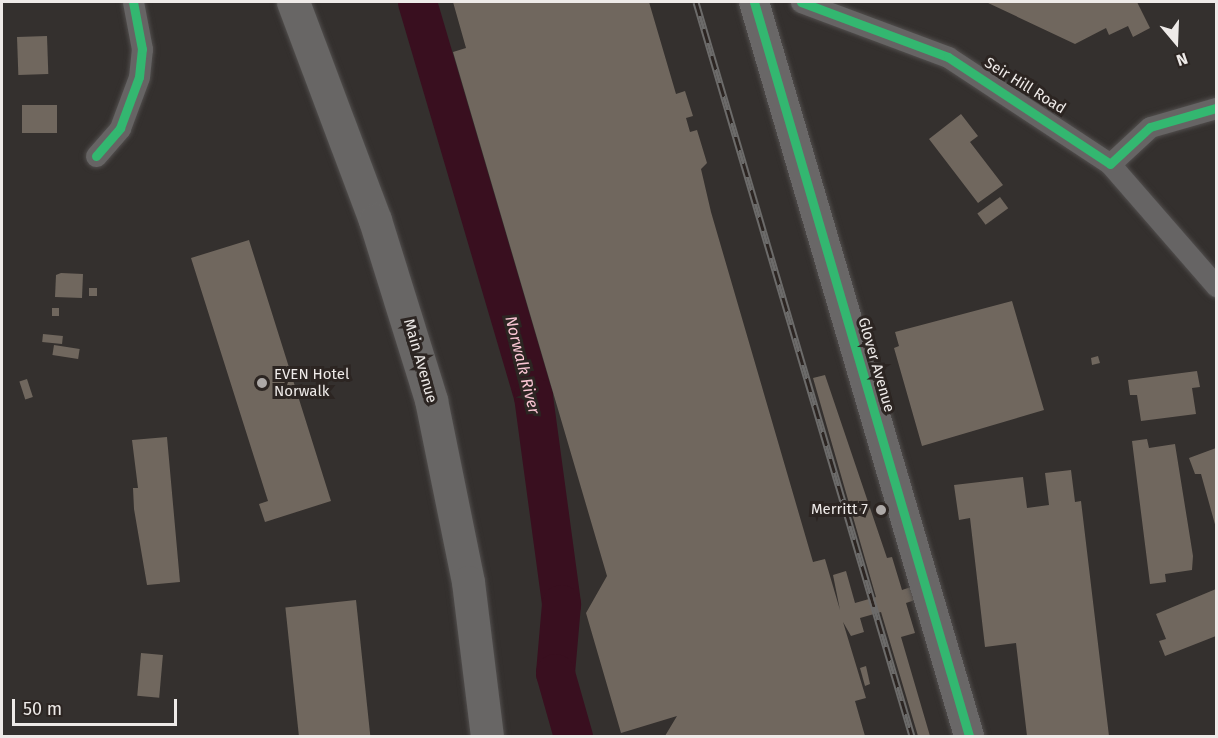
<!DOCTYPE html>
<style>
body{margin:0}
#map{position:relative;width:1218px;height:738px;overflow:hidden;background:#34302e;font-family:"Fira Sans",sans-serif}
div>[style]{position:absolute}
.river>*{height:39px;margin:-19.5px;padding:0 19.5px;transform-origin:19.5px;border-radius:19.5px;background:#390f1f}
.building>*{inset:0;background:#70675e;transform-origin:0 0}
.roads{filter:drop-shadow(0 0 2px #514e4d) drop-shadow(0 0 2px #514e4d)}
.street>*{height:21px;margin:-10.5px;padding:0 10.5px;transform-origin:10.5px;border-radius:10.5px;background:#666464}
.secondary>*{height:30px;margin:-15px;padding:0 15px;transform-origin:15px;border-radius:15px;background:#696767}
.primary>*{height:33px;margin:-16.5px;padding:0 16.5px;transform-origin:16.5px;border-radius:16.5px;background:#686665}
.rail>*{height:7px;margin-top:-3.5px;transform-origin:0;background:repeating-linear-gradient(90deg,#2c2522 0 14px,#6c6b6a 0 28px);box-sizing:border-box;border-block:2px solid #6c6b6a}
.cycleway>*{height:9px;margin:-4.5px;padding:0 4.5px;transform-origin:4.5px;border-radius:4.5px;background:#33b770}
.dots>*{width:16px;height:16px;translate:-50% -50%;box-sizing:border-box;border:3px solid #2c2522;border-radius:50%}
span{translate:-50% -50%;white-space:nowrap;text-align:center;line-height:1.15;-webkit-text-stroke:6px #2c2522;paint-order:stroke}
.street-label{font-size:15px;color:#eeeae8}
.poi-label{font-size:15px;color:#eeeae8}
.left{translate:0 -50%;text-align:left}
.right{translate:-100% -50%;text-align:right}
.water-label{font-size:16px;color:#fac6d4;font-style:italic}
.frame{position:absolute;inset:0;border:3px solid #eeeae8;pointer-events:none}
.north{position:absolute;left:1146px;top:12px;width:60px;height:60px;-webkit-text-stroke:4px #2c2522;paint-order:stroke;rotate:161deg;font-size:16px;font-weight:700;line-height:24px;text-align:center;color:#eeeae8}
.north::after{content:'';display:block;margin:auto;width:21px;height:27px;background:#eeeae8;clip-path:polygon(50% 0,100% 100%,50% 72%,0 100%)}
.scale{position:absolute;left:12px;top:699px;width:165px;height:27px;box-sizing:border-box;border:3px solid #eeeae8;border-top:0;padding-left:8px;font-size:18px;line-height:21px;white-space:nowrap;color:#eeeae8;-webkit-text-stroke:4px #2c2522;paint-order:stroke}
</style>
<div id="map">
<div class="river">
<div style="left:417px;top:2px;width:411px;rotate:73.6deg"></div>
<div style="left:533px;top:396px;width:210px;rotate:82.3deg"></div>
<div style="left:561px;top:604px;width:69px;rotate:95deg"></div>
<div style="left:555px;top:673px;width:66px;rotate:74.1deg"></div>
</div>
<div class="building">
<div style="clip-path:polygon(453px 2px,649px 2px,676px 94px,685px 91px,693px 116px,686px 118px,690px 132px,697px 130px,707px 163px,701px 169px,711px 212px,813px 562px,825px 559px,840px 610px,833px 575px,846px 571px,855px 603px,876px 597px,813px 378px,825px 375px,887px 558px,892px 557px,902px 590px,911px 587px,915px 600px,906px 603px,915px 633px,901px 637px,930px 736px,918px 736px,881px 612px,860px 618px,864px 632px,851px 636px,843px 622px,866px 698px,855px 701px,865px 736px,665px 736px,677px 716px,621px 733px,586px 613px,607px 576px,453px 52px,466px 48px)"></div>
<div style="clip-path:polygon(986px 2px,1137px 2px,1150px 28px,1133px 37px,1128px 26px,1109px 35px,1106px 28px,1075px 44px)"></div>
<div style="left:47px;top:36px;width:38px;height:30px;rotate:88deg"></div>
<div style="left:22px;top:105px;width:35px;height:28px"></div>
<div style="clip-path:polygon(961px 114px,978px 136px,970px 142px,1003px 185px,978px 203px,929px 139px)"></div>
<div style="left:1000px;top:197px;width:14px;height:28px;rotate:54deg"></div>
<div style="clip-path:polygon(249px 240px,331px 501px,265px 522px,259px 504px,268px 501px,191px 258px)"></div>
<div style="clip-path:polygon(61px 273px,83px 274px,82px 298px,55px 297px,56px 275px)"></div>
<div style="left:89px;top:288px;width:8px;height:8px"></div>
<div style="clip-path:polygon(1012px 301px,1044px 410px,922px 446px,894px 348px,899px 346px,895px 332px)"></div>
<div style="left:52px;top:308px;width:7px;height:8px"></div>
<div style="left:43px;top:334px;width:20px;height:8px;rotate:6deg"></div>
<div style="left:54px;top:345px;width:26px;height:10px;rotate:9deg"></div>
<div style="clip-path:polygon(1098px 356px,1100px 363px,1092px 365px,1091px 358px)"></div>
<div style="clip-path:polygon(1197px 371px,1200px 387px,1192px 388px,1196px 414px,1141px 421px,1137px 395px,1130px 395px,1128px 380px)"></div>
<div style="left:27px;top:379px;width:19px;height:8px;rotate:72deg"></div>
<div style="clip-path:polygon(167px 437px,180px 582px,147px 585px,134px 509px,133px 488px,138px 488px,132px 440px)"></div>
<div style="clip-path:polygon(1147px 439px,1149px 448px,1175px 444px,1193px 556px,1192px 570px,1165px 574px,1166px 582px,1150px 584px,1132px 441px)"></div>
<div style="clip-path:polygon(1216px 448px,1216px 528px,1201px 474px,1195px 474px,1189px 458px)"></div>
<div style="clip-path:polygon(1071px 470px,1075px 502px,1081px 501px,1109px 736px,1027px 736px,1016px 643px,985px 647px,970px 518px,959px 520px,954px 485px,1023px 477px,1027px 508px,1049px 505px,1045px 473px)"></div>
<div style="clip-path:polygon(1216px 589px,1216px 636px,1165px 656px,1159px 641px,1166px 639px,1156px 614px)"></div>
<div style="left:356px;top:600px;width:137px;height:71px;rotate:84deg"></div>
<div style="left:141px;top:653px;width:22px;height:43px;rotate:5deg"></div>
<div style="clip-path:polygon(866px 666px,870px 684px,865px 686px,860px 668px)"></div>
</div>
<div class="roads">
<div class="street">
<div style="left:801px;top:2px;width:157px;rotate:20.5deg"></div>
<div style="left:948px;top:57px;width:194px;rotate:33.4deg"></div>
<div style="left:1110px;top:164px;width:54px;rotate:-42.8deg"></div>
<div style="left:1150px;top:127px;width:69px;rotate:-16.1deg"></div>
<div style="left:96px;top:156px;width:37px;rotate:-49deg"></div>
<div style="left:120px;top:128px;width:54px;rotate:-69.6deg"></div>
<div style="left:139px;top:77px;width:28px;rotate:-84deg"></div>
<div style="left:142px;top:49px;width:48px;rotate:-100.8deg"></div>
<div style="left:1110px;top:164px;width:162px;rotate:49deg"></div>
</div>
<div class="secondary">
<div style="left:754px;top:2px;width:765px;rotate:73.67deg"></div>
</div>
<div class="primary">
<div style="left:293px;top:2px;width:233px;rotate:69.4deg"></div>
<div style="left:375px;top:220px;width:189px;rotate:72.7deg"></div>
<div style="left:431px;top:400px;width:186px;rotate:78.5deg"></div>
<div style="left:468px;top:582px;width:155px;rotate:83deg"></div>
</div>
</div>
<div class="rail">
<div style="left:696px;top:2px;width:765px;rotate:73.6deg"></div>
</div>
<div class="cycleway">
<div style="left:754px;top:2px;width:765px;rotate:73.67deg"></div>
<div style="left:801px;top:2px;width:157px;rotate:20.5deg"></div>
<div style="left:948px;top:57px;width:194px;rotate:33.4deg"></div>
<div style="left:1110px;top:164px;width:54px;rotate:-42.8deg"></div>
<div style="left:1150px;top:127px;width:69px;rotate:-16.1deg"></div>
<div style="left:96px;top:156px;width:37px;rotate:-49deg"></div>
<div style="left:120px;top:128px;width:54px;rotate:-69.6deg"></div>
<div style="left:139px;top:77px;width:28px;rotate:-84deg"></div>
<div style="left:142px;top:49px;width:48px;rotate:-100.8deg"></div>
</div>
<div class="dots">
<div style="left:262px;top:383px;background:#ada9a7"></div>
<div style="left:881px;top:510px;background:#ada9a7"></div>
</div>
<div class="street-label">
<span style="left:1025px;top:86px;rotate:32deg">Seir Hill Road</span>
<span style="left:420px;top:361px;rotate:74deg">Main Avenue</span>
<span style="left:876px;top:365px;rotate:74deg">Glover Avenue</span>
</div>
<div class="poi-label">
<span class="left" style="left:274px;top:383px">EVEN Hotel<br>Norwalk</span>
<span class="right" style="left:868px;top:510px">Merritt 7</span>
</div>
<div class="water-label">
<span style="left:522px;top:365px;rotate:76deg">Norwalk River</span>
</div>
<div class="frame"></div>
<div class="north">N</div>
<div class="scale">50 m</div>
</div>
